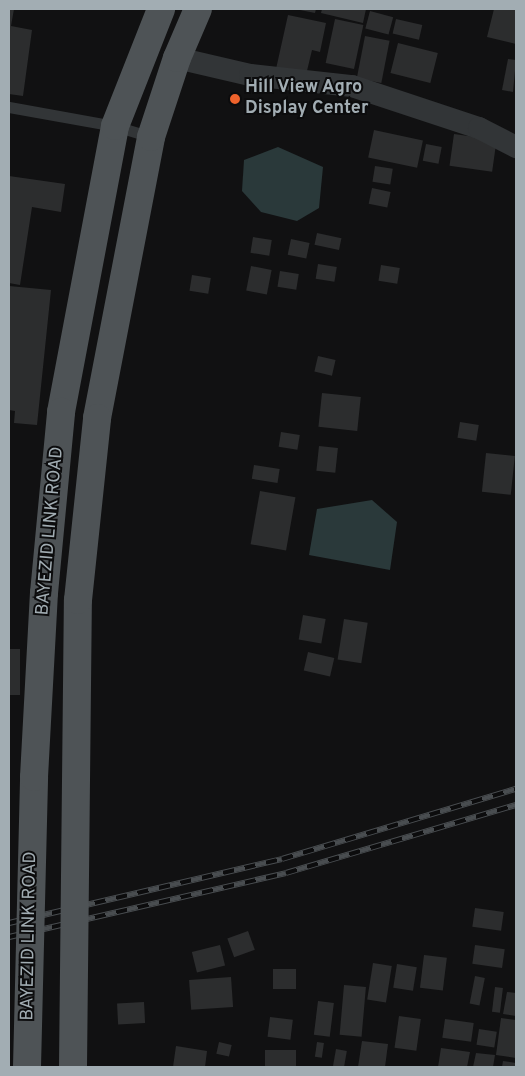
<!DOCTYPE html>
<style>
body{margin:0}
#map{position:relative;width:525px;height:1076px;overflow:hidden;background:#111112;font-family:Overpass,sans-serif}
div>[style]{position:absolute}
.water>*{inset:0;background:#2a393a}
.building>*{inset:0;background:#2c2d2e;transform-origin:0 0}
.lane>*{height:11px;margin:-5.5px;padding:0 5.5px;transform-origin:5.5px;border-radius:5.5px;background:#323537}
.street>*{height:22px;margin:-11px;padding:0 11px;transform-origin:11px;border-radius:11px;background:#323537}
.primary>*{height:28px;margin:-14px;padding:0 14px;transform-origin:14px;border-radius:14px;background:#4e5356}
.rail>*{height:5.5px;margin-top:-2.75px;transform-origin:0;background:repeating-linear-gradient(90deg,#0c0c0d 0 11px,#494d50 0 22px);box-sizing:border-box;border-block:1px solid #494d50}
.primary-bridge>*{height:28px;margin:-14px;padding:0 14px;transform-origin:14px;border-radius:14px;background:#4e5356}
.dots>*{width:14px;height:14px;translate:-50% -50%;box-sizing:border-box;border:2px solid #0c0c0d;border-radius:50%}
span{translate:-50% -50%;white-space:nowrap;text-align:center;line-height:1.15;-webkit-text-stroke:4px #0c0c0d;paint-order:stroke}
.poi-label{font-size:18px;color:#a2adb3;font-weight:700}
.left{translate:0 -50%;text-align:left}
.street-label{font-size:18px;color:#a2adb3}
.frame{position:absolute;inset:0;border:10px solid #a2adb3;pointer-events:none}
</style>
<div id="map">
<div class="water">
<div style="clip-path:polygon(278px 147px,323px 167px,319px 208px,297px 221px,261px 212px,242px 191px,244px 160px)"></div>
<div style="clip-path:polygon(372px 500px,397px 522px,390px 570px,309px 555px,317px 509px)"></div>
</div>
<div class="building">
<div style="clip-path:polygon(9px 9px,14px 9px,11px 26px,32px 30px,23px 96px,9px 94px)"></div>
<div style="clip-path:polygon(295px 9px,316px 9px,315px 13px)"></div>
<div style="clip-path:polygon(322px 9px,366px 9px,363px 23px,321px 13px)"></div>
<div style="clip-path:polygon(494px 9px,516px 9px,516px 44px,487px 37px)"></div>
<div style="left:370px;top:11px;width:24px;height:18px;rotate:15deg"></div>
<div style="clip-path:polygon(288px 15px,326px 23px,320px 52px,312px 50px,306px 75px,276px 69px)"></div>
<div style="left:335px;top:19px;width:29px;height:45px;rotate:12deg"></div>
<div style="left:396px;top:19px;width:27px;height:15px;rotate:13deg"></div>
<div style="left:365px;top:36px;width:25px;height:43px;rotate:11deg"></div>
<div style="left:398px;top:43px;width:41px;height:31px;rotate:14deg"></div>
<div style="clip-path:polygon(508px 59px,516px 60px,513px 92px,502px 90px)"></div>
<div style="left:374px;top:130px;width:50px;height:28px;rotate:12deg"></div>
<div style="left:454px;top:134px;width:43px;height:32px;rotate:8deg"></div>
<div style="left:426px;top:144px;width:16px;height:17px;rotate:11deg"></div>
<div style="left:375px;top:166px;width:18px;height:16px;rotate:9deg"></div>
<div style="clip-path:polygon(9px 176px,65px 184px,61px 212px,32px 207px,20px 285px,9px 283px)"></div>
<div style="left:372px;top:188px;width:19px;height:16px;rotate:12deg"></div>
<div style="left:317px;top:233px;width:25px;height:12px;rotate:12deg"></div>
<div style="left:253px;top:237px;width:19px;height:16px;rotate:9deg"></div>
<div style="left:291px;top:239px;width:19px;height:16px;rotate:12deg"></div>
<div style="left:318px;top:264px;width:19px;height:15px;rotate:9deg"></div>
<div style="left:381px;top:265px;width:19px;height:16px;rotate:9deg"></div>
<div style="left:251px;top:266px;width:21px;height:25px;rotate:11deg"></div>
<div style="left:280px;top:271px;width:19px;height:16px;rotate:9deg"></div>
<div style="left:192px;top:275px;width:19px;height:16px;rotate:9deg"></div>
<div style="clip-path:polygon(9px 286px,51px 290px,37px 425px,14px 423px,15px 411px,9px 410px)"></div>
<div style="left:318px;top:356px;width:18px;height:16px;rotate:13deg"></div>
<div style="left:322px;top:393px;width:39px;height:34px;rotate:6deg"></div>
<div style="left:460px;top:422px;width:19px;height:16px;rotate:9deg"></div>
<div style="left:281px;top:432px;width:19px;height:15px;rotate:9deg"></div>
<div style="left:319px;top:446px;width:19px;height:25px;rotate:6deg"></div>
<div style="left:486px;top:453px;width:29px;height:39px;rotate:6deg"></div>
<div style="left:254px;top:465px;width:26px;height:14px;rotate:9deg"></div>
<div style="left:260px;top:491px;width:36px;height:54px;rotate:10deg"></div>
<div style="left:303px;top:615px;width:23px;height:25px;rotate:10deg"></div>
<div style="left:344px;top:619px;width:24px;height:41px;rotate:9deg"></div>
<div style="left:9px;top:649px;width:11px;height:46px"></div>
<div style="left:308px;top:652px;width:27px;height:19px;rotate:13deg"></div>
<div style="left:475px;top:908px;width:29px;height:19px;rotate:8deg"></div>
<div style="left:248px;top:931px;width:20px;height:22px;rotate:70deg"></div>
<div style="left:220px;top:945px;width:21px;height:29px;rotate:76deg"></div>
<div style="left:475px;top:945px;width:30px;height:19px;rotate:8deg"></div>
<div style="left:424px;top:955px;width:23px;height:33px;rotate:7deg"></div>
<div style="left:373px;top:963px;width:19px;height:37px;rotate:9deg"></div>
<div style="left:397px;top:964px;width:20px;height:24px;rotate:9deg"></div>
<div style="left:273px;top:969px;width:23px;height:20px"></div>
<div style="left:475px;top:976px;width:10px;height:28px;rotate:11deg"></div>
<div style="left:231px;top:977px;width:30px;height:42px;rotate:86deg"></div>
<div style="left:344px;top:985px;width:22px;height:50px;rotate:5deg"></div>
<div style="left:495px;top:987px;width:8px;height:25px;rotate:7deg"></div>
<div style="clip-path:polygon(507px 992px,516px 993px,516px 1016px,503px 1014px)"></div>
<div style="left:318px;top:1001px;width:16px;height:34px;rotate:7deg"></div>
<div style="left:144px;top:1002px;width:21px;height:27px;rotate:87deg"></div>
<div style="left:399px;top:1016px;width:22px;height:32px;rotate:8deg"></div>
<div style="left:270px;top:1017px;width:23px;height:20px;rotate:7deg"></div>
<div style="clip-path:polygon(501px 1018px,516px 1020px,516px 1058px,496px 1055px)"></div>
<div style="left:445px;top:1019px;width:29px;height:19px;rotate:8deg"></div>
<div style="left:479px;top:1029px;width:18px;height:16px;rotate:9deg"></div>
<div style="clip-path:polygon(362px 1041px,388px 1044px,385px 1067px,358px 1067px)"></div>
<div style="left:219px;top:1042px;width:13px;height:12px;rotate:13deg"></div>
<div style="left:317px;top:1042px;width:7px;height:15px;rotate:8deg"></div>
<div style="clip-path:polygon(176px 1046px,207px 1051px,205px 1067px,173px 1067px)"></div>
<div style="clip-path:polygon(441px 1048px,470px 1052px,467px 1067px,438px 1067px)"></div>
<div style="left:336px;top:1049px;width:11px;height:18px;rotate:10deg"></div>
<div style="left:296px;top:1050px;width:17px;height:31px;rotate:90deg"></div>
<div style="clip-path:polygon(476px 1053px,495px 1055px,493px 1067px,473px 1067px)"></div>
<div style="clip-path:polygon(503px 1061px,516px 1063px,516px 1067px,502px 1067px)"></div>
</div>
<div class="lane">
<div style="left:9px;top:107px;width:108px;rotate:10.2deg"></div>
<div style="left:115px;top:126px;width:38px;rotate:17deg"></div>
</div>
<div class="street">
<div style="left:177px;top:58px;width:75px;rotate:13.1deg"></div>
<div style="left:250px;top:75px;width:103px;rotate:6.2deg"></div>
<div style="left:352px;top:86px;width:134px;rotate:18.3deg"></div>
<div style="left:479px;top:128px;width:42px;rotate:27.2deg"></div>
</div>
<div class="primary">
<div style="left:61px;top:412px;width:291px;rotate:-79.3deg"></div>
<div style="left:115px;top:126px;width:126px;rotate:-68.5deg"></div>
<div style="left:97px;top:418px;width:286px;rotate:-79.1deg"></div>
<div style="left:151px;top:137px;width:83px;rotate:-71.8deg"></div>
<div style="left:177px;top:58px;width:53px;rotate:-66.8deg"></div>
</div>
<div class="rail">
<div style="left:9px;top:923px;width:280px;rotate:-13.2deg"></div>
<div style="left:282px;top:859px;width:244px;rotate:-16.7deg"></div>
<div style="left:9px;top:937px;width:284px;rotate:-13deg"></div>
<div style="left:286px;top:873px;width:240px;rotate:-16.5deg"></div>
</div>
<div class="primary-bridge">
<div style="left:27px;top:1067px;width:290px;rotate:-88.6deg"></div>
<div style="left:34px;top:777px;width:184px;rotate:-86.9deg"></div>
<div style="left:44px;top:593px;width:182px;rotate:-84.6deg"></div>
<div style="left:73px;top:1067px;width:467px;rotate:-89.4deg"></div>
<div style="left:78px;top:600px;width:183px;rotate:-84deg"></div>
</div>
<div class="dots">
<div style="left:235px;top:99px;background:#ef632c"></div>
</div>
<div class="poi-label">
<span class="left" style="left:245px;top:99px">Hill View Agro<br>Display Center</span>
</div>
<div class="street-label">
<span style="left:51px;top:531px;rotate:-85deg">BAYEZID LINK ROAD</span>
<span style="left:30px;top:936px;rotate:-89deg">BAYEZID LINK ROAD</span>
</div>
<div class="frame"></div>
</div>
